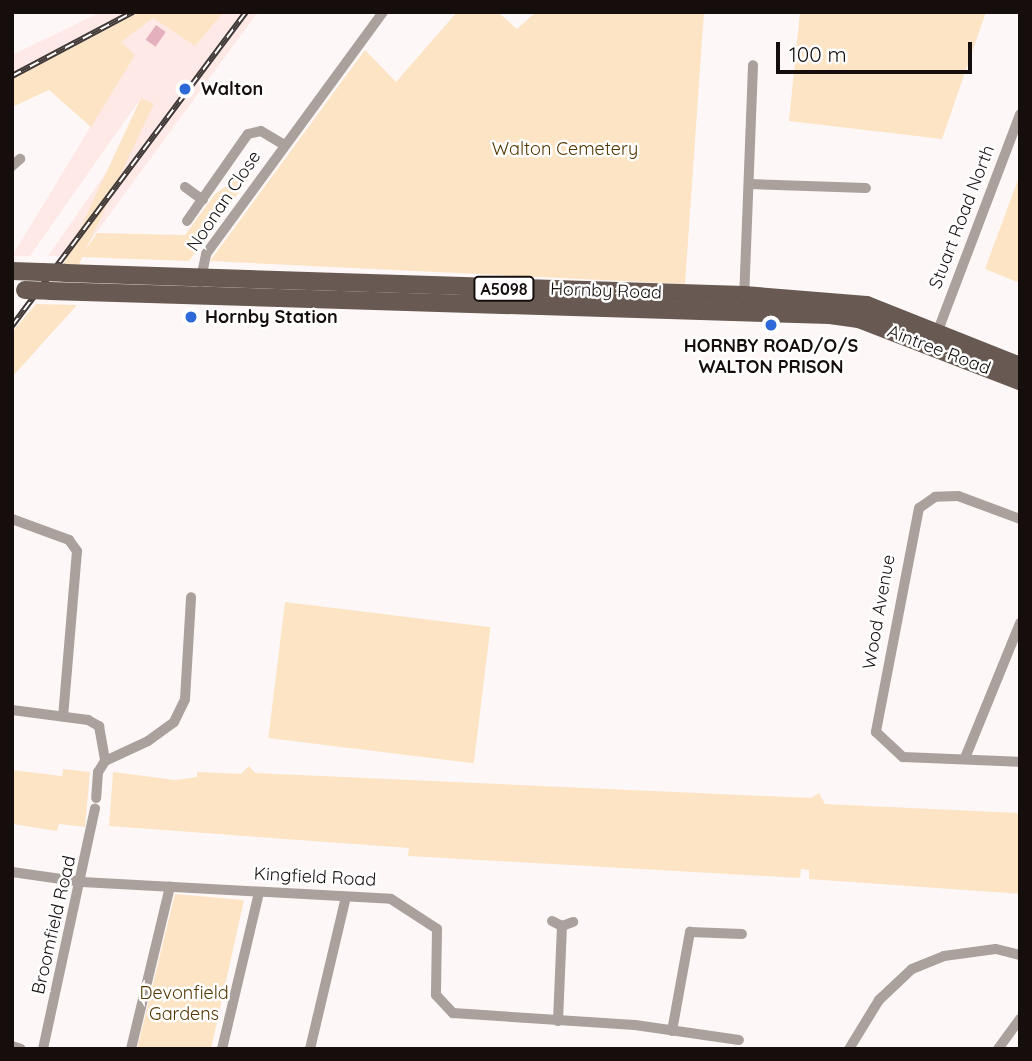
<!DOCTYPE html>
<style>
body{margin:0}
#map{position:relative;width:1032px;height:1061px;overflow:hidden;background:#fdf8f7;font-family:Quicksand,sans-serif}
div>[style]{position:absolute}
.built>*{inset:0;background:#fee9e7}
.green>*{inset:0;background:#fce4c5;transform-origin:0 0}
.building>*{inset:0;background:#e5b0be;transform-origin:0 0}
.minor>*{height:10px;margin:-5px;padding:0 5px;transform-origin:5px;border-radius:5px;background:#aaa19d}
.primary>*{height:18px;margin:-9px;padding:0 9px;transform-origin:9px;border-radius:9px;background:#685a52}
.rail>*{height:6px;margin-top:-3px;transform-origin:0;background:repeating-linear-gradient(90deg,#fff 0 10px,#3f3837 0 20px);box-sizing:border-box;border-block:2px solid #3f3837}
.primary-bridge>*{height:18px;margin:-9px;padding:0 9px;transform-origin:9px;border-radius:9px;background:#685a52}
.dots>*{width:19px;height:19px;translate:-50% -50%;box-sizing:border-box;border:4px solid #fff;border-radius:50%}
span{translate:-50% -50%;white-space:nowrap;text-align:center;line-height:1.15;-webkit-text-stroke:5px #fff;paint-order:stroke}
.shield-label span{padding:2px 5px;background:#fff;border:2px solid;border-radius:5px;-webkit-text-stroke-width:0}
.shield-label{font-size:16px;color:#150e0d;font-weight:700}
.poi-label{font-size:18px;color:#150e0d;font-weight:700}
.left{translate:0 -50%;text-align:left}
.park-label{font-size:18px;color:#543600}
.street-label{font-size:18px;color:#150e0d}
.frame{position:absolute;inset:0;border:14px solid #150e0d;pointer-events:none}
.scale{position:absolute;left:776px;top:42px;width:196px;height:32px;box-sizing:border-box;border:4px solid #150e0d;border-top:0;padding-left:9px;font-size:21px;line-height:24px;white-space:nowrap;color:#150e0d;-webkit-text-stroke:5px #fff;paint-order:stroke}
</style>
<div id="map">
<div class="built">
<div style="clip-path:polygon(101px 12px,140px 12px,12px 79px,12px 55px)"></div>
<div style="clip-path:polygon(224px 12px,258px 12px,79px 256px,48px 256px,153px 105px,141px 98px,30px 256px,12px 256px,134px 55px,121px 42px,153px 18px,195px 46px)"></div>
</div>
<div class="green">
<div style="clip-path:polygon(140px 12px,224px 12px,195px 46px,153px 18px,121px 42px,135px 55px,91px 127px,49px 90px,12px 107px,12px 79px)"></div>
<div style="clip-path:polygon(457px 12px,498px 12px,517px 29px,536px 12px,704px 12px,685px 284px,210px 261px,365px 50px,396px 82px)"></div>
<div style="clip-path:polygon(800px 12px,986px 12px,942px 139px,789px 121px)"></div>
<div style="left:141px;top:98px;width:14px;height:193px;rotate:25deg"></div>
<div style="clip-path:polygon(250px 169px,252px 174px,189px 261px,81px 257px,97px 233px,185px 235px,215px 194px)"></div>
<div style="clip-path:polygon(1020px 174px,1020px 283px,985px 269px)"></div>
<div style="clip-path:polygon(36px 304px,77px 305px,12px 377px,12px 332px)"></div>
<div style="left:285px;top:602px;width:207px;height:137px;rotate:7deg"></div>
<div style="clip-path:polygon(249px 766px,255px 773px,811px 798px,819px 793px,825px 804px,1020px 813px,1020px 894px,809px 879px,809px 870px,801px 869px,800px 878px,408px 856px,409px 848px,109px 826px,113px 772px,175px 780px,197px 777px,197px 772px,241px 774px)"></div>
<div style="clip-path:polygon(63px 769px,90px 772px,85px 827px,59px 824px,57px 831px,12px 824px,12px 770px,62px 776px)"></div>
<div style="clip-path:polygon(175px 894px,244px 900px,211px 1049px,137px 1049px)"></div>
</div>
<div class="building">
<div style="left:156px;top:25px;width:12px;height:18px;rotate:35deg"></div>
</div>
<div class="minor">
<div style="left:12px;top:166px;width:11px;rotate:-41deg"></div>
<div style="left:750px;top:184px;width:116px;rotate:2deg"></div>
<div style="left:185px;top:187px;width:22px;rotate:36deg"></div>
<div style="left:187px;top:221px;width:106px;rotate:-55deg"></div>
<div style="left:248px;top:134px;width:13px;rotate:-13deg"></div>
<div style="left:261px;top:131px;width:27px;rotate:31deg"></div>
<div style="left:200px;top:283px;width:30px;rotate:-78deg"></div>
<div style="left:206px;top:254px;width:300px;rotate:-53.8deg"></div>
<div style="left:744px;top:300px;width:235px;rotate:-87.8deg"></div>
<div style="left:937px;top:333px;width:234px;rotate:-69.2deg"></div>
<div style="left:12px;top:519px;width:61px;rotate:20.2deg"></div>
<div style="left:69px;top:540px;width:14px;rotate:54deg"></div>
<div style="left:77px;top:551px;width:166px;rotate:94.8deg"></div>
<div style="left:1020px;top:519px;width:66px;rotate:-159.6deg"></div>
<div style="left:958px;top:496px;width:23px;rotate:178deg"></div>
<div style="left:935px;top:497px;width:19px;rotate:145deg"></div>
<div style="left:919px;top:508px;width:228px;rotate:100.9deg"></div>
<div style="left:876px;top:732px;width:37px;rotate:43deg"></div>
<div style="left:903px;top:757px;width:117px;rotate:2.4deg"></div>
<div style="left:12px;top:710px;width:77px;rotate:7.5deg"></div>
<div style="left:88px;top:720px;width:13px;rotate:29deg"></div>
<div style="left:99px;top:726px;width:36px;rotate:80deg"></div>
<div style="left:105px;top:761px;width:13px;rotate:122deg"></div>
<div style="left:98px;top:772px;width:26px;rotate:94deg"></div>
<div style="left:965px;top:758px;width:146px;rotate:-67.8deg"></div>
<div style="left:105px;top:761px;width:47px;rotate:-24.9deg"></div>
<div style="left:148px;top:741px;width:32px;rotate:-36deg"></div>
<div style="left:174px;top:722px;width:25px;rotate:-64deg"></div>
<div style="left:185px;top:699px;width:102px;rotate:-86.6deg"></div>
<div style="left:12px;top:872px;width:71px;rotate:8.1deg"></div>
<div style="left:82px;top:882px;width:309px;rotate:3.1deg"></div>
<div style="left:391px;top:899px;width:55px;rotate:33.1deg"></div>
<div style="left:437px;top:929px;width:66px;rotate:90.9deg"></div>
<div style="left:436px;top:995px;width:25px;rotate:47deg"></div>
<div style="left:453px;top:1013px;width:182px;rotate:3.8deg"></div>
<div style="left:635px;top:1025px;width:105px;rotate:8.2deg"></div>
<div style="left:552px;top:921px;width:11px;rotate:27deg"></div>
<div style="left:562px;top:926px;width:12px;rotate:-20deg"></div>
<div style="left:558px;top:1021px;width:95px;rotate:-87.6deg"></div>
<div style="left:672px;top:1031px;width:101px;rotate:-79.7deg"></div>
<div style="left:690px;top:932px;width:52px;rotate:2.2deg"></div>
<div style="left:12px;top:1046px;width:9px;rotate:18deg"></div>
<div style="left:43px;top:1049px;width:246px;rotate:-77.8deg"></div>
<div style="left:131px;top:1049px;width:167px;rotate:-76.5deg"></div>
<div style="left:222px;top:1049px;width:161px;rotate:-76.7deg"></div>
<div style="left:310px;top:1049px;width:156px;rotate:-76.7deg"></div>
<div style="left:849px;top:1049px;width:57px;rotate:-58.5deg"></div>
<div style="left:879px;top:1000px;width:45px;rotate:-43.2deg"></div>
<div style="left:912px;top:969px;width:35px;rotate:-22deg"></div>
<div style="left:944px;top:956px;width:52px;rotate:-7.7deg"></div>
<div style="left:996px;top:949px;width:25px;rotate:14deg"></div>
<div style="left:998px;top:1049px;width:37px;rotate:-54deg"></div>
</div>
<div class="primary">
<div style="left:12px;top:271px;width:29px;rotate:2deg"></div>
<div style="left:65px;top:273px;width:679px;rotate:1.86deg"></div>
<div style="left:744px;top:295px;width:123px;rotate:4.6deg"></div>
<div style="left:867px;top:305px;width:165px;rotate:21.7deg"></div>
<div style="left:50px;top:291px;width:780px;rotate:1.76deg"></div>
<div style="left:830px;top:315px;width:29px;rotate:8deg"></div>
<div style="left:859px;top:319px;width:173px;rotate:21.1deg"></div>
</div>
<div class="rail">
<div style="left:12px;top:76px;width:137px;rotate:-27.9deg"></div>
<div style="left:12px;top:326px;width:392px;rotate:-53.3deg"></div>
</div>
<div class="primary-bridge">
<div style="left:41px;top:272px;width:24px;rotate:2deg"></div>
<div style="left:25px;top:290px;width:25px;rotate:2deg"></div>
</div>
<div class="dots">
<div style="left:185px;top:89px;background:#2d69d7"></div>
<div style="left:191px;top:317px;background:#2d69d7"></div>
<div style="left:771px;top:325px;background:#2d69d7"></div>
</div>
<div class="shield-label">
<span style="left:504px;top:289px">A5098</span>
</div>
<div class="poi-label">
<span class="left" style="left:201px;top:89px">Walton</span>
<span class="left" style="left:205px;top:317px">Hornby Station</span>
<span style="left:771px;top:357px">HORNBY ROAD/O/S<br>WALTON PRISON</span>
</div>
<div class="park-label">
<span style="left:565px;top:149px">Walton Cemetery</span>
<span style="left:184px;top:1004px">Devonfield<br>Gardens</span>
</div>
<div class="street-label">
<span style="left:224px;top:201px;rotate:-56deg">Noonan Close</span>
<span style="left:962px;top:217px;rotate:-69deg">Stuart Road North</span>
<span style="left:606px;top:291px;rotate:2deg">Hornby Road</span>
<span style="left:939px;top:350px;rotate:21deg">Aintree Road</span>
<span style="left:879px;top:612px;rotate:-80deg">Wood Avenue</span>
<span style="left:315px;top:877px;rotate:3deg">Kingfield Road</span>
<span style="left:54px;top:925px;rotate:-77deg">Broomfield Road</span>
</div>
<div class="frame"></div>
<div class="scale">100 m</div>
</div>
